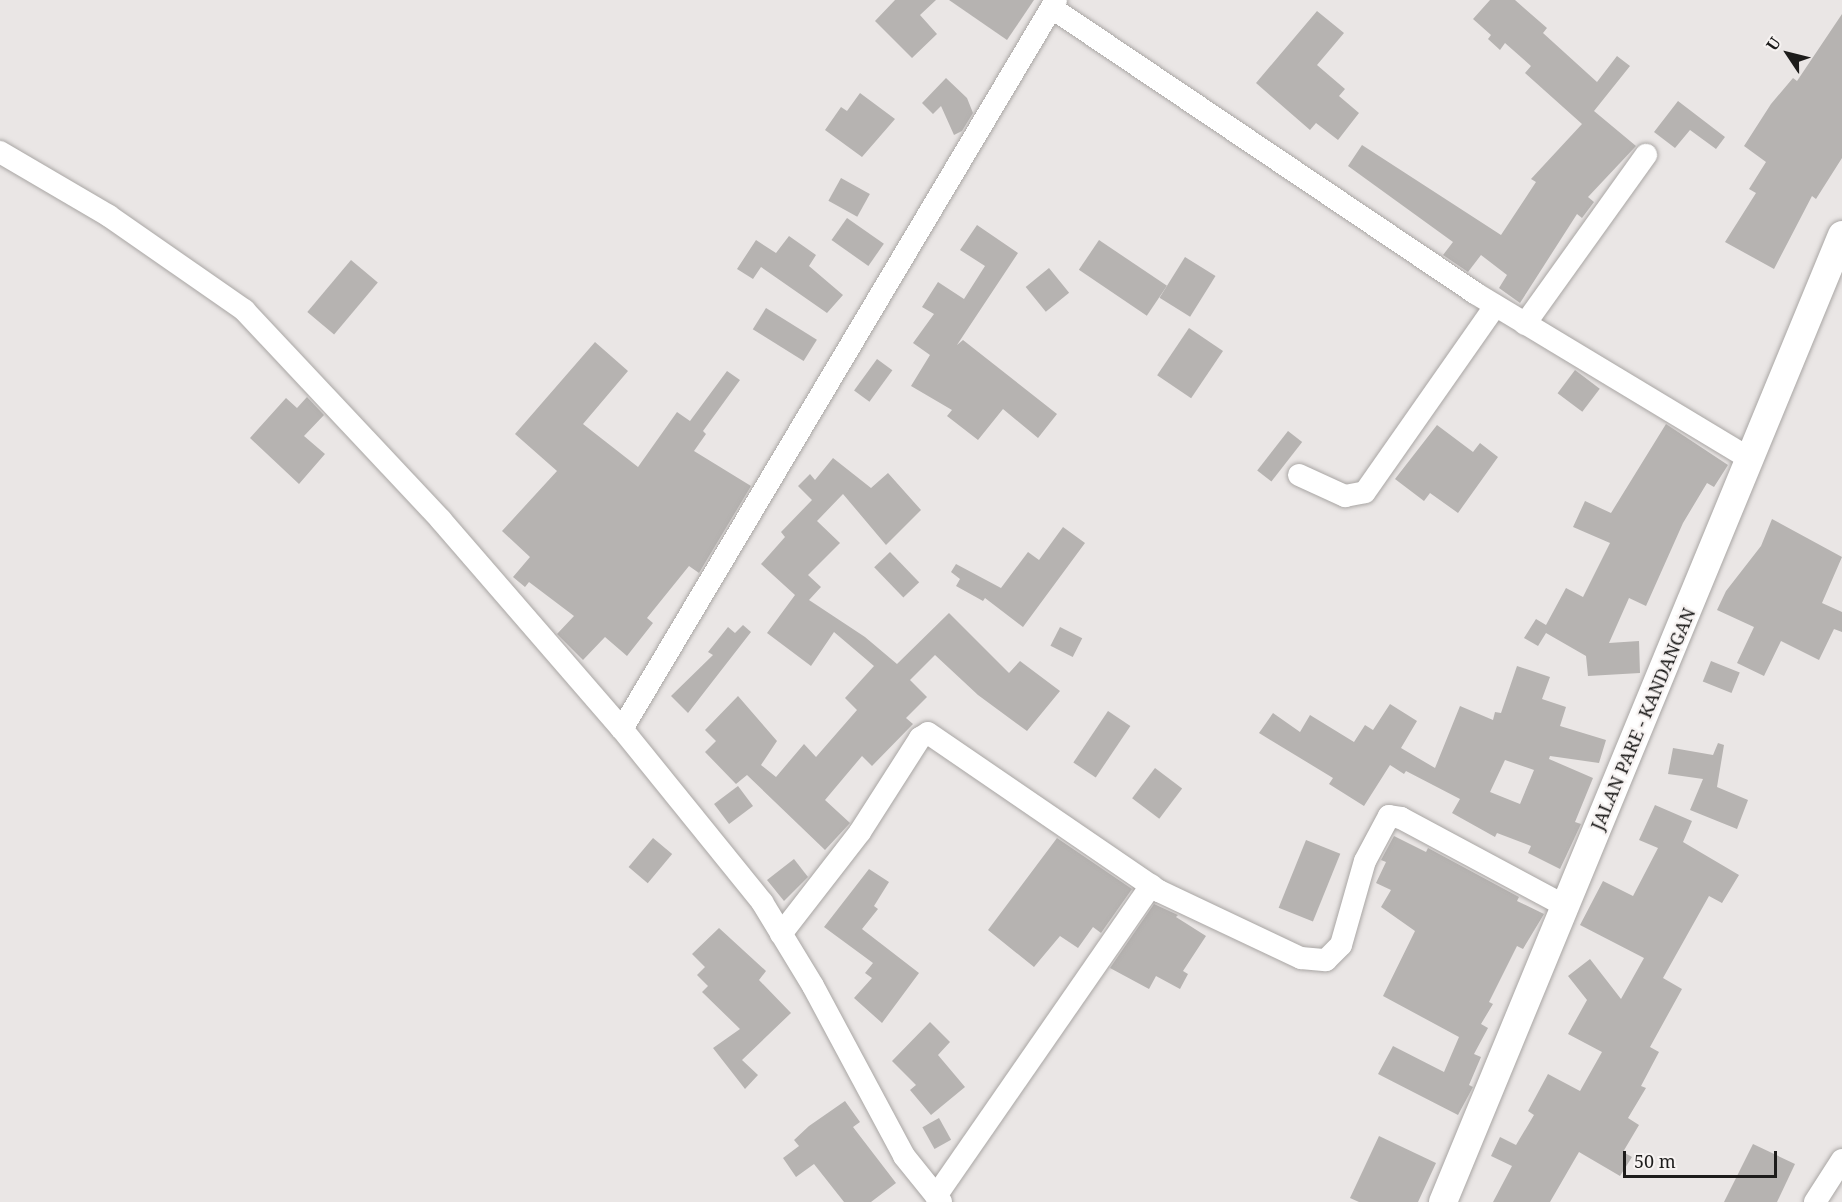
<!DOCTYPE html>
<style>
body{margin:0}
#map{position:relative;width:1842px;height:1202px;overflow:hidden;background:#eae6e5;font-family:"Noto Serif",serif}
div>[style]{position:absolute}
.building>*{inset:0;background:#b6b3b1;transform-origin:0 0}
.roads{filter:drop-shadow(0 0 2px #a9a6a4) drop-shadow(0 0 2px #a9a6a4)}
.minor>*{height:22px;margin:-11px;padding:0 11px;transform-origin:11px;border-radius:11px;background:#fff}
.major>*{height:28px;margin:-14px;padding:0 14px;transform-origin:14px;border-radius:14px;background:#fff}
span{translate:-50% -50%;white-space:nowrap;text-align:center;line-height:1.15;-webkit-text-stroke:4.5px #f7f3f2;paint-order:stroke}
.street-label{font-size:18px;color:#1d1c1b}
.north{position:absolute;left:1758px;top:24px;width:60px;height:60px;-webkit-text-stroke:4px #f7f3f2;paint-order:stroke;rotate:305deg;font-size:16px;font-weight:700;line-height:24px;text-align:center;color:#1d1c1b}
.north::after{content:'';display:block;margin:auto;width:21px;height:27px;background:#1d1c1b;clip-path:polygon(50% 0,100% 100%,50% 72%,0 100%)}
.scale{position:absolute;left:1623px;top:1151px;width:154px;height:27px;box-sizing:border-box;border:3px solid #1d1c1b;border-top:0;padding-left:8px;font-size:18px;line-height:21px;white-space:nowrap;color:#1d1c1b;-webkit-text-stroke:4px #f7f3f2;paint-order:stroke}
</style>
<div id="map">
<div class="building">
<div style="clip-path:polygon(895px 0,936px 0,920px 15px,937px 34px,912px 58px,875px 21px)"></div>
<div style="clip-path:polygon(949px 0,1034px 0,1007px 40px)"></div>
<div style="clip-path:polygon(1490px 0,1515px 0,1547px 28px,1543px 33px,1597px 82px,1617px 56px,1630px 66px,1594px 111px,1636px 146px,1588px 197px,1594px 202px,1582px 218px,1577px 214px,1520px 303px,1499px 288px,1507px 275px,1481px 255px,1468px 272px,1443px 255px,1453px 242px,1348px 166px,1362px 145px,1501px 235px,1536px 182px,1531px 179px,1582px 124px,1525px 73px,1531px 66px,1505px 43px,1500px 50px,1488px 39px,1491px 35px,1473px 19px)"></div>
<div style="clip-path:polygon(1317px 11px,1344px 33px,1317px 65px,1345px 89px,1339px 96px,1359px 113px,1338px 140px,1316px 123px,1310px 130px,1256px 83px)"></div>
<div style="clip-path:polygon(1842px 14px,1842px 158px,1816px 199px,1812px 196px,1774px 269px,1725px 242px,1756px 193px,1749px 189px,1766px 162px,1744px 146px,1771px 104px,1793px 78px,1797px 81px)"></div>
<div style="clip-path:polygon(946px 78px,967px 98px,973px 113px,962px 131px,954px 135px,941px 106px,933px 114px,922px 103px)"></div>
<div style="clip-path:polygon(860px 93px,895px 119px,862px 157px,825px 130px,841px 107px,847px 111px)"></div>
<div style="clip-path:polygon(1678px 101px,1725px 137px,1716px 149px,1690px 130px,1675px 148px,1654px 132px)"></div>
<div style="left:841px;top:178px;width:33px;height:26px;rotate:29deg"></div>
<div style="left:847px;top:218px;width:45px;height:27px;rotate:35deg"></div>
<div style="clip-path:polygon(977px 225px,1018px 253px,957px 345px,963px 340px,1057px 414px,1038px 438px,1003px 409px,978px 440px,947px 416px,952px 410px,911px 386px,930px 355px,913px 343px,934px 314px,922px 307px,938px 282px,964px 299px,985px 266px,960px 250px)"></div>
<div style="clip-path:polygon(789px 236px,816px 255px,809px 266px,843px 295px,827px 313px,761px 267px,753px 279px,737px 269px,756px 240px,776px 253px)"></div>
<div style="left:1099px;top:240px;width:82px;height:36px;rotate:34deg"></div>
<div style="left:1185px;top:257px;width:36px;height:48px;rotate:32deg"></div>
<div style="left:351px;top:260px;width:35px;height:68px;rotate:40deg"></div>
<div style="left:1049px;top:268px;width:32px;height:30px;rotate:51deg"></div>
<div style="left:766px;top:308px;width:60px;height:25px;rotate:32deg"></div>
<div style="left:1189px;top:328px;width:41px;height:57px;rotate:34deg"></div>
<div style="clip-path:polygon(595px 342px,628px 371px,583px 424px,638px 467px,677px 412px,690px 421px,727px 371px,740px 380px,703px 431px,706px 434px,694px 451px,751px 486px,699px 573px,689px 566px,647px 618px,653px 623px,627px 656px,605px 637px,583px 660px,557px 634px,574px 616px,529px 582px,525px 587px,513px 577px,530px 557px,502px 531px,557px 471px,515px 434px)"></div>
<div style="left:877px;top:359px;width:19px;height:39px;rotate:36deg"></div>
<div style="left:1575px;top:370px;width:31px;height:29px;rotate:37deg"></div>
<div style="clip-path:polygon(307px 397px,324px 415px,304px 436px,325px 454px,299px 484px,250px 438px,286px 398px,297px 408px)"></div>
<div style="clip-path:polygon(1666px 424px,1728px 465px,1714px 487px,1707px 483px,1683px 523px,1646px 606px,1629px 598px,1609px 643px,1639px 641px,1640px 673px,1588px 676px,1586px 656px,1546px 633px,1538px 646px,1524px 638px,1536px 619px,1546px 625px,1566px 588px,1583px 597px,1610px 543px,1573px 527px,1585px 501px,1611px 513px)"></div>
<div style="clip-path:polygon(1437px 425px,1473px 452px,1480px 443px,1498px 457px,1458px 513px,1430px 493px,1424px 501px,1395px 479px)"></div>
<div style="left:1288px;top:431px;width:18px;height:50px;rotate:38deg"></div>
<div style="clip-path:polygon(833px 458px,871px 488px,888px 473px,921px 510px,886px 545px,843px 494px,817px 521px,840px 543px,808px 575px,821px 587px,809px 600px,865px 637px,897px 664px,949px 613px,1009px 673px,1020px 661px,1060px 691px,1027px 731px,978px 695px,935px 655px,910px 680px,927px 697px,906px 718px,913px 724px,872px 766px,862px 756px,825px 800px,850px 823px,825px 850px,747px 775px,736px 784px,705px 752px,716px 741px,705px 730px,738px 696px,777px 741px,761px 765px,776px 777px,804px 744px,816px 757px,857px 710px,845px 698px,874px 666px,834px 632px,811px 666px,767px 633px,795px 595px,761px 564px,785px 537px,781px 532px,812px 500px,798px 486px,810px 474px,815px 480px)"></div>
<div style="clip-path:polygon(1772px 519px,1842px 557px,1822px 603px,1842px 612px,1842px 632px,1834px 629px,1819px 660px,1781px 641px,1764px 676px,1737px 663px,1754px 627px,1717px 610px,1726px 591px,1761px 546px)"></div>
<div style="clip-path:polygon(1063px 527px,1085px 543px,1023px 627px,985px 598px,983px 601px,956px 586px,960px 579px,951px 572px,956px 564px,1001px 588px,1028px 552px,1039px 560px)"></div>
<div style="left:890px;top:552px;width:42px;height:22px;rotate:46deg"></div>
<div style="clip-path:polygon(743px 625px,751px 632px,688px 713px,671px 696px,713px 655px,708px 652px,728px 627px,735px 633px)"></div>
<div style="left:1060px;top:627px;width:25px;height:21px;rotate:27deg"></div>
<div style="left:1711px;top:661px;width:31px;height:22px;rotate:22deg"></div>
<div style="clip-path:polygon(evenodd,1517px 666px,1550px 677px,1542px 699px,1566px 707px,1560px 726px,1606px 740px,1599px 763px,1550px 756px,1549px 759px,1593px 778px,1575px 822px,1581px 824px,1560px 869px,1528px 853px,1531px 846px,1497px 833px,1495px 837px,1452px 813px,1460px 799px,1406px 771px,1404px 774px,1390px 765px,1364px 806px,1329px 784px,1333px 778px,1259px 733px,1273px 713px,1300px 732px,1310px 715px,1354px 742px,1365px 725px,1373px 730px,1390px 704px,1417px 721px,1401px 748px,1435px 768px,1460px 706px,1493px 720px,1495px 712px,1501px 713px,1517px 666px,1505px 760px,1534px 770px,1520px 804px,1490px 792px,1505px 760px)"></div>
<div style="left:1108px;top:711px;width:27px;height:62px;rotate:34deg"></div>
<div style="clip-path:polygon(1718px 743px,1724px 745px,1717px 787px,1748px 800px,1737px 829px,1690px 810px,1703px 779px,1668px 774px,1673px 748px,1713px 755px)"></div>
<div style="left:1155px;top:768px;width:34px;height:38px;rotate:37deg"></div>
<div style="left:738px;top:786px;width:25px;height:30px;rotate:53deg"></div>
<div style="clip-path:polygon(1655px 805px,1692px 821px,1683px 842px,1739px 875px,1722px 903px,1709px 896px,1663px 978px,1682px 989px,1650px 1047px,1659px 1052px,1641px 1086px,1646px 1088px,1628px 1118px,1639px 1125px,1623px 1152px,1632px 1157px,1620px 1176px,1579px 1152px,1550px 1202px,1493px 1202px,1512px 1166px,1491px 1156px,1500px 1137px,1516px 1145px,1534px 1115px,1528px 1111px,1548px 1074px,1580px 1091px,1602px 1052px,1568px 1034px,1587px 1000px,1568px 976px,1590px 959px,1621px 999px,1644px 958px,1580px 925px,1603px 881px,1633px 896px,1658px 848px,1639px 840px)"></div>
<div style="clip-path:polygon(1394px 836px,1426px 852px,1428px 848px,1519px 897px,1517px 901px,1544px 914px,1523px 949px,1517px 946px,1489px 1002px,1493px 1004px,1481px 1024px,1488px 1028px,1474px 1054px,1481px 1057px,1469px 1085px,1473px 1087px,1458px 1115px,1378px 1074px,1393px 1046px,1444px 1072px,1459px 1037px,1383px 996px,1415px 931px,1381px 907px,1391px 890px,1376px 883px,1386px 862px,1381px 860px)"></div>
<div style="left:653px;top:838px;width:25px;height:38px;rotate:40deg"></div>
<div style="clip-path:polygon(1057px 838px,1132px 889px,1101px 933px,1093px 927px,1078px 948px,1060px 936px,1034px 967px,988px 930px)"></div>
<div style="left:1306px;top:840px;width:37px;height:73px;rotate:22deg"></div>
<div style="clip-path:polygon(794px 859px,808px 877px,784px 901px,767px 880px)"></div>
<div style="clip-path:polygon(869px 869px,889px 882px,874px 906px,878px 909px,862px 929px,919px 973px,882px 1023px,854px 998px,872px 978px,865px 973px,873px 963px,824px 927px)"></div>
<div style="clip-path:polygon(1154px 904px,1178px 915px,1176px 917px,1206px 936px,1183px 971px,1188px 974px,1180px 989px,1156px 976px,1149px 989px,1110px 968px)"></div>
<div style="clip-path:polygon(719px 928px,766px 971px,759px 980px,791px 1013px,742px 1060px,758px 1075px,745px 1089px,713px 1048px,740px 1029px,702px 992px,708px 986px,697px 975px,705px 967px,692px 954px)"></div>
<div style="clip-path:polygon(930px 1022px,950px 1042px,938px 1055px,965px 1087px,931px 1115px,910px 1090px,916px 1085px,892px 1061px)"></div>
<div style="clip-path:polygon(845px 1101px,860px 1122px,853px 1127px,896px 1183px,871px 1202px,844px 1202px,814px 1164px,796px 1177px,783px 1158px,799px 1146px,794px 1140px,809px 1126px)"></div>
<div style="left:939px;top:1118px;width:25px;height:19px;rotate:61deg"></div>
<div style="clip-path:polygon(1379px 1136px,1436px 1163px,1418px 1202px,1359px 1202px,1350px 1198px)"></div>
<div style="clip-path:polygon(1753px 1144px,1795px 1164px,1777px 1202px,1724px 1202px)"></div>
</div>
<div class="roads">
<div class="minor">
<div style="left:1052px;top:8px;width:510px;rotate:33.97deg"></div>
<div style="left:1475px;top:293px;width:323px;rotate:31.1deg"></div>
<div style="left:0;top:152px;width:126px;rotate:30.4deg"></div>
<div style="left:109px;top:216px;width:165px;rotate:34.8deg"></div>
<div style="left:244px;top:310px;width:288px;rotate:46.8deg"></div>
<div style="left:441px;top:520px;width:276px;rotate:49.1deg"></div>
<div style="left:622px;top:729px;width:223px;rotate:51deg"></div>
<div style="left:762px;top:902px;width:98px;rotate:58.7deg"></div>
<div style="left:813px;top:986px;width:193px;rotate:61.8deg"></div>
<div style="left:904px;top:1156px;width:59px;rotate:51.2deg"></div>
<div style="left:1525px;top:324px;width:208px;rotate:-54.4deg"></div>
<div style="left:1299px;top:475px;width:51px;rotate:24.5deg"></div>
<div style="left:1345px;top:496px;width:20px;rotate:-11deg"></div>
<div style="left:1365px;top:492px;width:227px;rotate:-55deg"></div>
<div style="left:622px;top:729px;width:848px;rotate:-59.23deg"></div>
<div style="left:781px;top:934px;width:129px;rotate:-52.2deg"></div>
<div style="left:860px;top:832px;width:112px;rotate:-57.4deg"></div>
<div style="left:920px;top:738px;width:9px;rotate:-32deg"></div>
<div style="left:928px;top:733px;width:280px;rotate:34.4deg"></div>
<div style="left:1159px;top:891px;width:157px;rotate:25.3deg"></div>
<div style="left:1301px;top:958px;width:25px;rotate:5deg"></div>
<div style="left:1326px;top:960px;width:21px;rotate:-45deg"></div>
<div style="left:1341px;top:945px;width:87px;rotate:-74.1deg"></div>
<div style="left:1365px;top:861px;width:51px;rotate:-61.9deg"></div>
<div style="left:1389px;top:816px;width:12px;rotate:9deg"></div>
<div style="left:1401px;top:818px;width:186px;rotate:28.2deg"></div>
<div style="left:936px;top:1196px;width:378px;rotate:-55.3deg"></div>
<div style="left:1815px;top:1202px;width:50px;rotate:-57.3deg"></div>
</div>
<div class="major">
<div style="left:1443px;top:1202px;width:1046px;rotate:-67.58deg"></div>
</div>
</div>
<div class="street-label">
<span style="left:1643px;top:719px;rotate:-67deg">JALAN PARE - KANDANGAN</span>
</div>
<div class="north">U</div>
<div class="scale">50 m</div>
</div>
